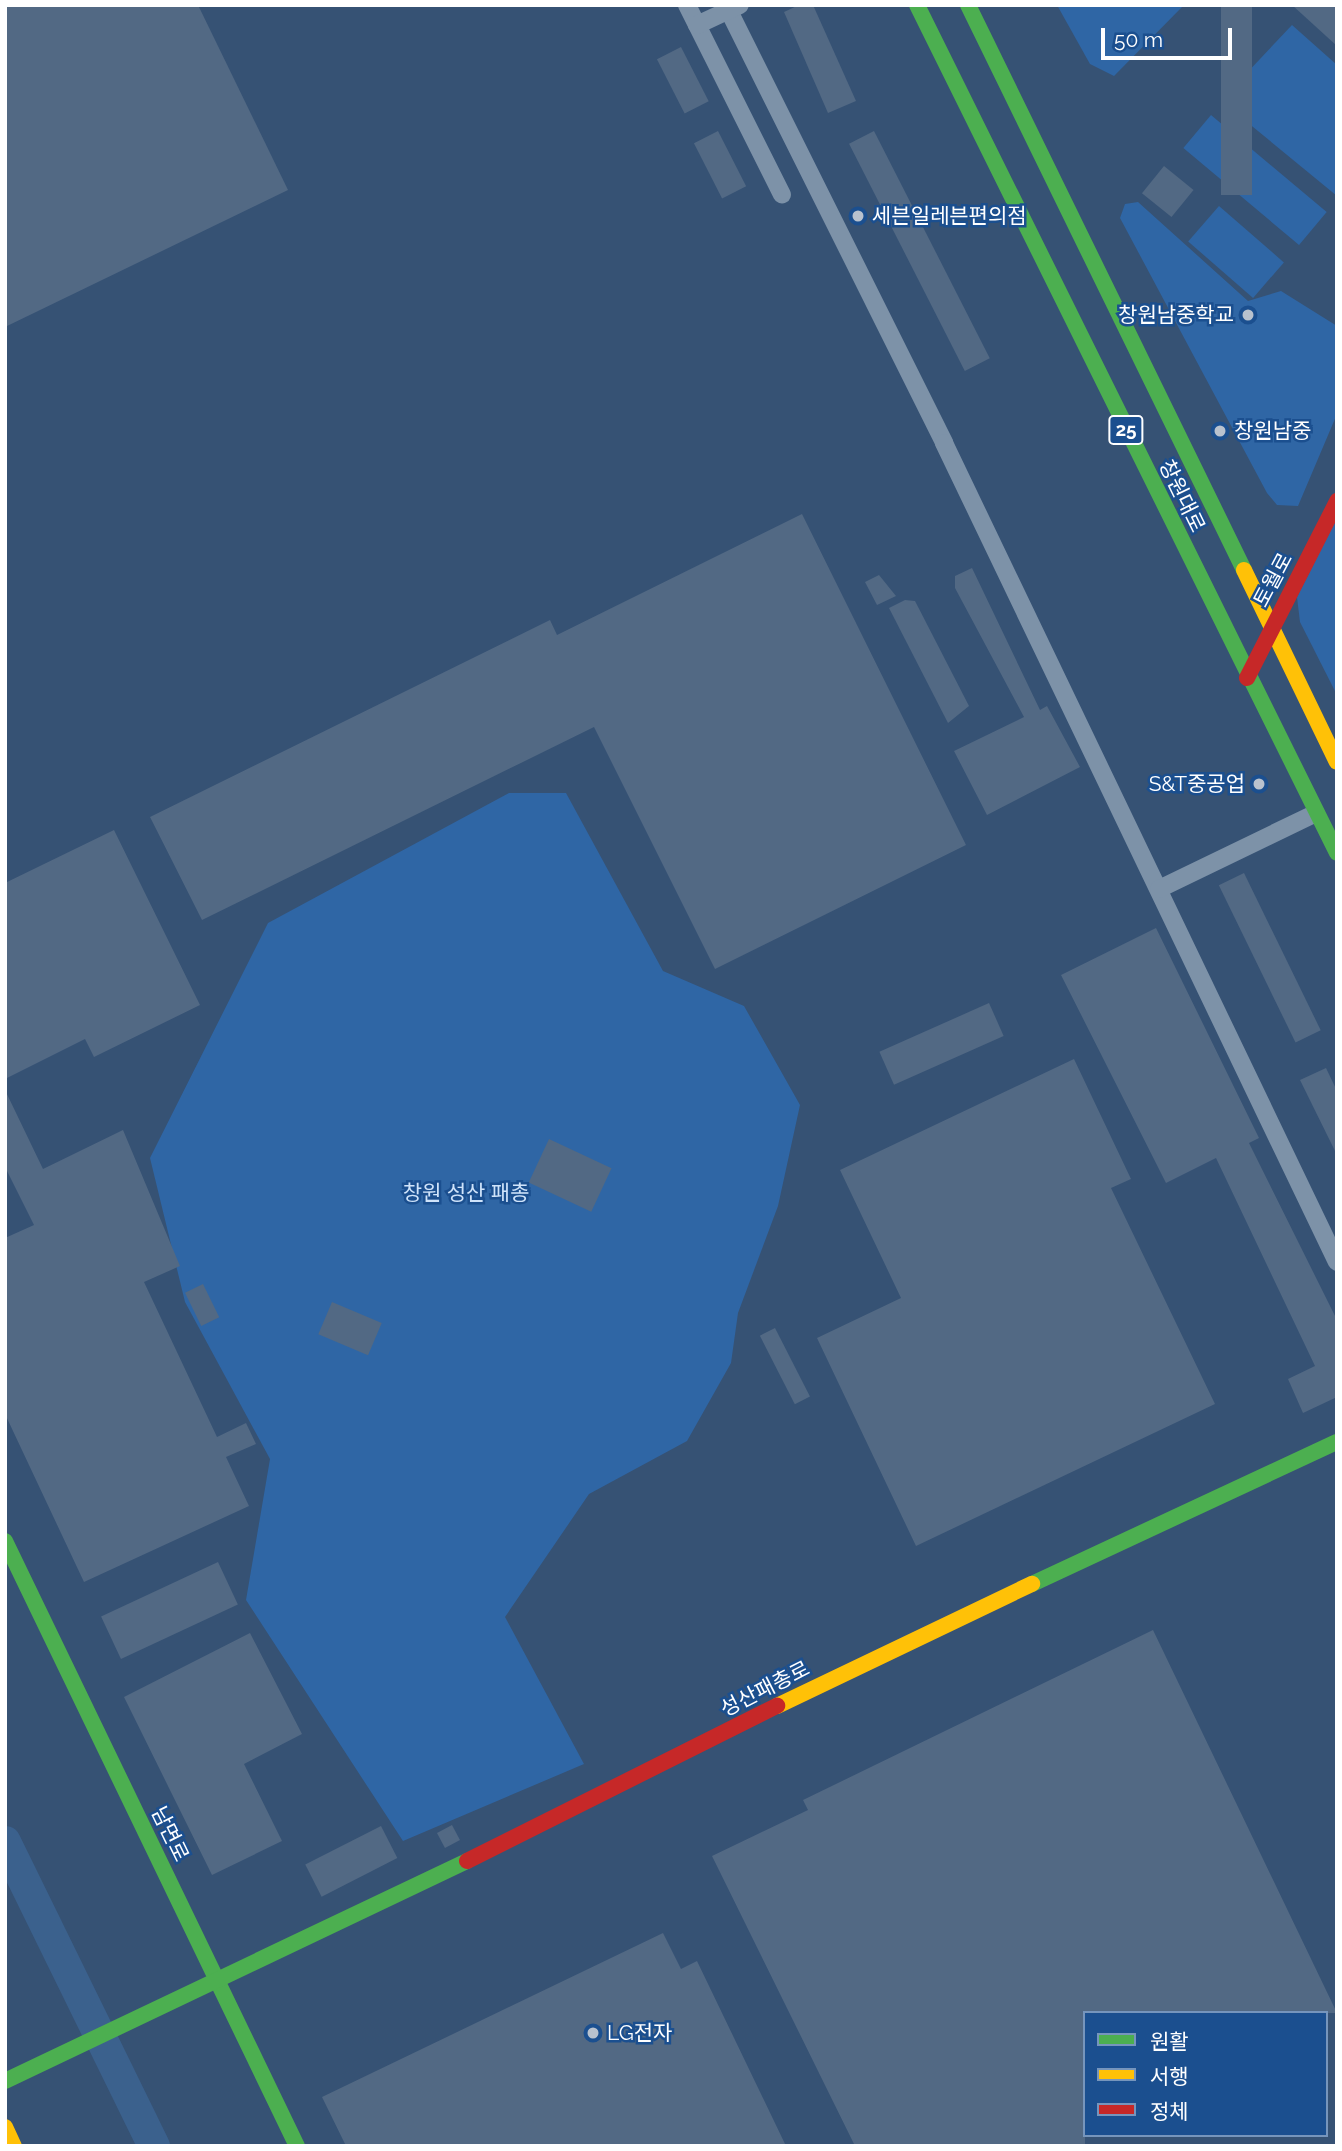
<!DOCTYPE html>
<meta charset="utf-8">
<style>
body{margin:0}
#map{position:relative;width:1342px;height:2151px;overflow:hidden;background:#365274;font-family:Raleway,"Noto Sans KR",sans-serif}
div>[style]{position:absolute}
.green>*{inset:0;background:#2f66a5;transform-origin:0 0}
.river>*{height:32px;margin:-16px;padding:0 16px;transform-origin:16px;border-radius:16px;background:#3b618d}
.building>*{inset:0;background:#526984;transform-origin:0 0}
.street>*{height:18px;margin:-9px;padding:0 9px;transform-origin:9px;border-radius:9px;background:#7d92a8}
.fast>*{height:16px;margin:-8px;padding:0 8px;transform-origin:8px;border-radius:8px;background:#4caf50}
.slow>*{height:16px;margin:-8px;padding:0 8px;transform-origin:8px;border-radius:8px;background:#ffc107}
.jam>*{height:16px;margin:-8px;padding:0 8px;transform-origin:8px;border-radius:8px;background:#c62828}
.dots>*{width:19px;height:19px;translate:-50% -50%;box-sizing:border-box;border:4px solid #1b4f8f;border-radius:50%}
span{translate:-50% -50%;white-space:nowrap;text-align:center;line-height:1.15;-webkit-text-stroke:5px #1b4f8f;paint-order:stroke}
.shield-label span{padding:2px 5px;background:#1b4f8f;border:2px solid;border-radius:5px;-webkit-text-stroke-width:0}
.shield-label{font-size:19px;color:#fff;font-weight:700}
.poi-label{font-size:21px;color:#fff}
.left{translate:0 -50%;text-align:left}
.right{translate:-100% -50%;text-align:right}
.street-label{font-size:21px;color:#fff}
.park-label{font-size:21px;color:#cfe3fa}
.frame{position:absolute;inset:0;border:7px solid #fff;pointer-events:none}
.legend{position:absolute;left:1083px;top:2011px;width:245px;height:126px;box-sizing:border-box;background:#1b4f8f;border:2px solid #7695bc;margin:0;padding:9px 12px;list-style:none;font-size:21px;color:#fff}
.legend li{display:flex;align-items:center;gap:14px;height:35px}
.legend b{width:35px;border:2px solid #7695bc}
.scale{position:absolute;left:1101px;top:28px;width:131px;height:32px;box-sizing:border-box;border:4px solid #fff;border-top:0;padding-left:9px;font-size:21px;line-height:24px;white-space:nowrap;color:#fff;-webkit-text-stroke:5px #1b4f8f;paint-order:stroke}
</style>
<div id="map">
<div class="green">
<div style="clip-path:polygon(1057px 5px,1184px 5px,1114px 76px,1090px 64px)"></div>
<div style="clip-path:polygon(1292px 25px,1337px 65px,1337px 196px,1225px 104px,1227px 94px)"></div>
<div style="left:1211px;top:115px;width:151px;height:43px;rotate:40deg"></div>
<div style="clip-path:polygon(1138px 202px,1248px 301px,1281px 291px,1337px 326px,1337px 414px,1298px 506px,1277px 505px,1267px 493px,1120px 218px,1125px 204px)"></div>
<div style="left:1219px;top:206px;width:86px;height:47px;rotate:41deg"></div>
<div style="clip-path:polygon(1337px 518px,1337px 695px,1300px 622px,1297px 597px)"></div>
<div style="clip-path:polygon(509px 793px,566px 793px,663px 971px,744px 1006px,800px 1105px,778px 1206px,738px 1313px,731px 1363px,687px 1441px,589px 1494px,505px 1617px,584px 1764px,403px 1841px,246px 1600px,270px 1459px,185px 1302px,150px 1158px,268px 923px)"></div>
</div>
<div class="river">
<div style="left:5px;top:1842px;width:339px;rotate:63.9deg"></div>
</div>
<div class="building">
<div style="clip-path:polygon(5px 5px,198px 5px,288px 190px,5px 327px)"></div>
<div style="clip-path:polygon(799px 5px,813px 5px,856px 101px,828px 113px,784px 12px)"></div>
<div style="left:1221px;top:5px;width:31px;height:190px"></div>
<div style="clip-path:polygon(1292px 5px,1337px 5px,1337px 46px)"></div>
<div style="left:681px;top:47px;width:61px;height:27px;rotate:63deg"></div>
<div style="left:718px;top:131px;width:62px;height:27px;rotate:63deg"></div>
<div style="left:874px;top:131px;width:255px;height:28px;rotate:63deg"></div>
<div style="left:1164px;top:166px;width:38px;height:35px;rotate:39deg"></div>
<div style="clip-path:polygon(802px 514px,966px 845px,715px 969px,594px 727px,202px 920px,150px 817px,550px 620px,557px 635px)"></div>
<div style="clip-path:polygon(972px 568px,1040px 710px,1047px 706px,1080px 767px,987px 815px,954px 751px,1024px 717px,955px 588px,955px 576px)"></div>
<div style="clip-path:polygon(879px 575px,896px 596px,877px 605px,865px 582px)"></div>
<div style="clip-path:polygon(905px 600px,915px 601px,969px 706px,948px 723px,889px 608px)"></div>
<div style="clip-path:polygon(114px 830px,200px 1005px,94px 1057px,85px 1039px,5px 1079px,5px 883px)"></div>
<div style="left:1244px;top:873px;width:175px;height:28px;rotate:64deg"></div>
<div style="clip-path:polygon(1156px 928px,1259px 1138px,1249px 1143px,1337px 1320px,1337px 1397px,1303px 1413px,1288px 1379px,1315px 1366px,1216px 1158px,1166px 1183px,1061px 975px)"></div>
<div style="left:989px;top:1003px;width:36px;height:120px;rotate:66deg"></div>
<div style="clip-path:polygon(1074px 1059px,1131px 1179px,1111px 1188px,1215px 1404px,916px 1546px,817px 1338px,901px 1298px,840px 1170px)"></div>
<div style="clip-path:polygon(1326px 1068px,1337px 1091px,1337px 1155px,1300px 1080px)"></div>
<div style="clip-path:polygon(5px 1090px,43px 1169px,123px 1130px,180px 1266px,144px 1282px,217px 1437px,246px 1423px,256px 1444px,226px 1457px,249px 1506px,84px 1582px,5px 1414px,5px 1238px,34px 1225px,5px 1167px)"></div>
<div style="left:549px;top:1139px;width:69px;height:48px;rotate:25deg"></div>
<div style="left:203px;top:1284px;width:37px;height:20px;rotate:64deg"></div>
<div style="left:332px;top:1302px;width:54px;height:35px;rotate:23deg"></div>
<div style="left:775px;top:1328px;width:77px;height:17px;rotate:63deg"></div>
<div style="left:218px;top:1562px;width:47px;height:129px;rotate:65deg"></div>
<div style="clip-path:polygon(1153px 1630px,1337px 2013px,1085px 2013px,1085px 2146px,855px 2146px,712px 1856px,808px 1810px,803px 1800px)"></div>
<div style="clip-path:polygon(250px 1633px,302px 1734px,244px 1764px,282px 1841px,212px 1875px,124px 1697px)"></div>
<div style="left:452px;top:1825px;width:17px;height:17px;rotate:62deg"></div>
<div style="left:381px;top:1826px;width:36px;height:85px;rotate:63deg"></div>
<div style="clip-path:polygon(663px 1933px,681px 1969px,697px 1961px,786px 2146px,346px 2146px,322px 2097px)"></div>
</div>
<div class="street">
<div style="left:687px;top:5px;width:212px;rotate:63.4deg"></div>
<div style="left:726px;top:5px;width:489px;rotate:63.5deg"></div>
<div style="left:944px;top:443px;width:908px;rotate:64.37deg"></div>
<div style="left:697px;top:25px;width:47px;rotate:-24.9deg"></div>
<div style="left:1159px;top:889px;width:174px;rotate:-25.8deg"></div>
</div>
<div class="fast">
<div style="left:917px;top:5px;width:946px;rotate:63.65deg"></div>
<div style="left:968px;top:5px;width:629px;rotate:63.96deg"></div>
<div style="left:5px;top:1541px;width:672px;rotate:64.24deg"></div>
<div style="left:1032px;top:1584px;width:336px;rotate:-25deg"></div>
<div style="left:5px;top:2081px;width:512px;rotate:-25.46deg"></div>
</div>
<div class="slow">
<div style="left:1244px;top:570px;width:213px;rotate:64.2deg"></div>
<div style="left:777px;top:1706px;width:283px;rotate:-25.6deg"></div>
<div style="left:5px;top:2127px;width:21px;rotate:65deg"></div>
</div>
<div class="jam">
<div style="left:1247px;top:678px;width:199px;rotate:-63deg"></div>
<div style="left:467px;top:1861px;width:347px;rotate:-26.6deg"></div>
</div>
<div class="dots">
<div style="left:858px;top:216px;background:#b9c2ce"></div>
<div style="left:1248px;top:315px;background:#b9c2ce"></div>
<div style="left:1220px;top:431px;background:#b9c2ce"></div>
<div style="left:1259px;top:784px;background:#b9c2ce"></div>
<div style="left:593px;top:2033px;background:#b9c2ce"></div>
</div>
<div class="shield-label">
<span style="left:1126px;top:430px">25</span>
</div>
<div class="poi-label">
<span class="left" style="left:872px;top:216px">세븐일레븐편의점</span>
<span class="right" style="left:1234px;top:315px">창원남중학교</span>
<span class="left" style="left:1234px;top:431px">창원남중</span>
<span class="right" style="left:1245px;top:784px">S&amp;T중공업</span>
<span class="left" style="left:607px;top:2033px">LG전자</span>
</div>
<div class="street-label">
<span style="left:1182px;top:496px;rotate:64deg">창원대로</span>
<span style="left:1273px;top:580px;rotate:-62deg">토월로</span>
<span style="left:765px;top:1689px;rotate:-27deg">성산패총로</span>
<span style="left:170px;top:1834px;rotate:64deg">남면로</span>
</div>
<div class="park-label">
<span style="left:466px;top:1193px">창원 성산 패총</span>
</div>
<div class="frame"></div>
<ul class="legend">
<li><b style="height:9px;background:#4caf50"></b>원활</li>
<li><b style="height:9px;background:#ffc107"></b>서행</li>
<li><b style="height:9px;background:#c62828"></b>정체</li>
</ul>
<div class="scale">50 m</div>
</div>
